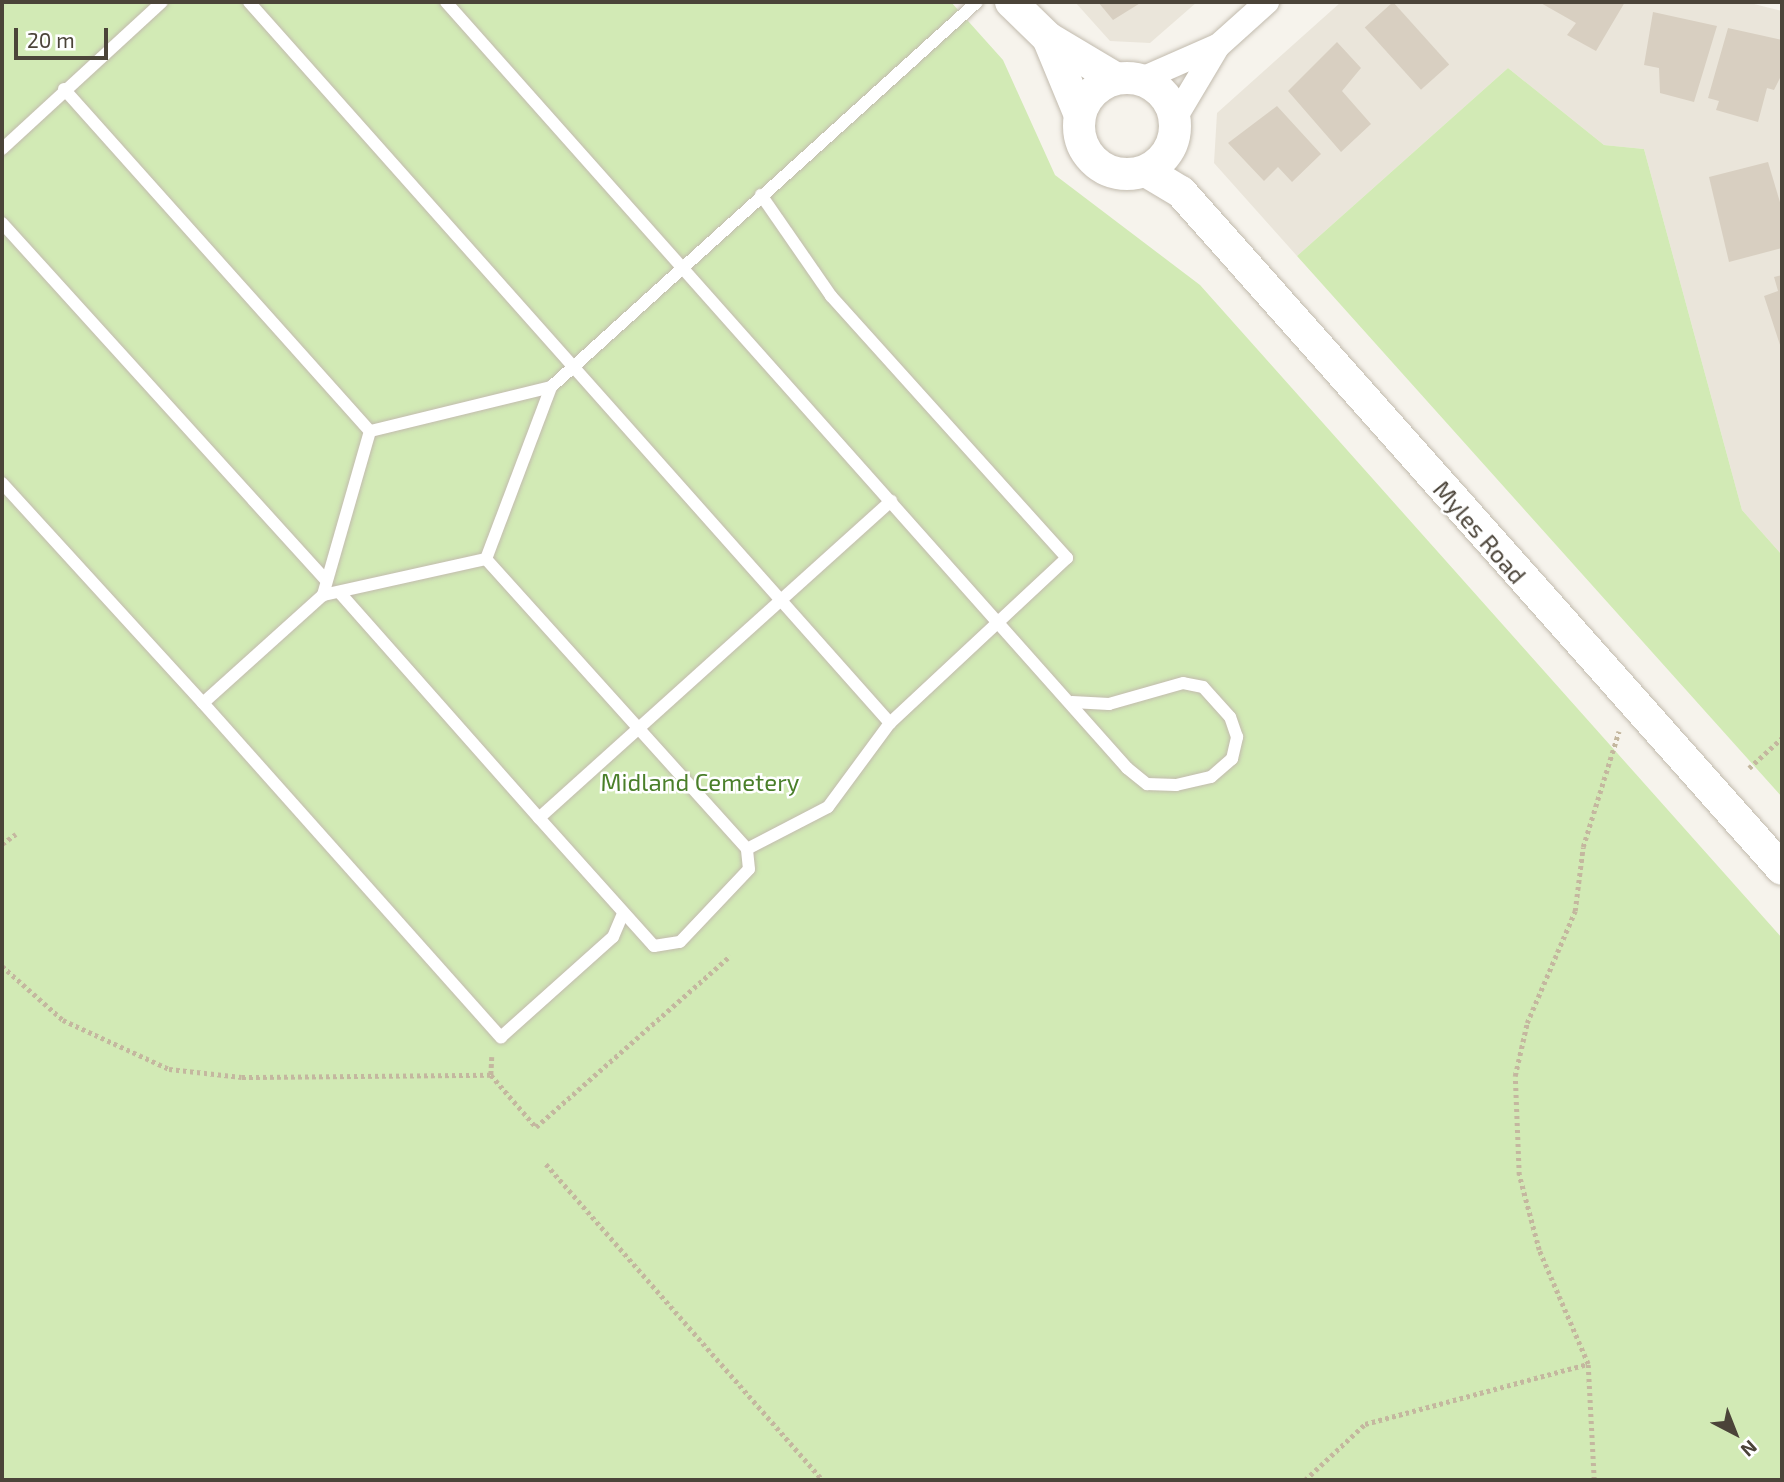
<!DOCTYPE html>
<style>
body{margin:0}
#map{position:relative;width:1784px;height:1482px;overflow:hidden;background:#f6f3ec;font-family:"Exo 2",sans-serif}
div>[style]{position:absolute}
.residential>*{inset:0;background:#eae5da}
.green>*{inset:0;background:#d2eab5}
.building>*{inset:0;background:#d8cfc1;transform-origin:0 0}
.path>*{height:4.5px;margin-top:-2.25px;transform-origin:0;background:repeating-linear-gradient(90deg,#c4b79f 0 3.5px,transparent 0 7px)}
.roads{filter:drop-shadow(0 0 2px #c2bbae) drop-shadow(0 0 2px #c2bbae)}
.service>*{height:12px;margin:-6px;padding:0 6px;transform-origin:6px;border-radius:6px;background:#fff}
.minor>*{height:24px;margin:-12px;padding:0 12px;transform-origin:12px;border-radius:12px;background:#fff}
.tertiary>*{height:32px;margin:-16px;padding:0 16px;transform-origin:16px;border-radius:16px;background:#fff}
.tertiary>.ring{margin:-16px;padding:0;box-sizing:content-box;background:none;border:32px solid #fff;border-radius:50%}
span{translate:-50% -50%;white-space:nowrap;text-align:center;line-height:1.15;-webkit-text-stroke:5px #fff;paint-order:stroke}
.street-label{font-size:24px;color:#4b4439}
.park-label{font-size:24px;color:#4a7f2a}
.frame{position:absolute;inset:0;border:4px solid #4b4439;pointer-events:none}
.north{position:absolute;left:1700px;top:1398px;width:70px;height:70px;-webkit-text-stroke:5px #fff;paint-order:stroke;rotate:138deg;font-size:19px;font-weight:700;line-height:28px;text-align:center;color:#4b4439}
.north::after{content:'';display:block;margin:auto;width:24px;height:32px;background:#4b4439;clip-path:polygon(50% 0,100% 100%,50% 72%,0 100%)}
.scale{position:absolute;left:14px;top:28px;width:94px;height:32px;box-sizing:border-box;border:4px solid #4b4439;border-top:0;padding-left:9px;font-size:21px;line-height:24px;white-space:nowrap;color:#4b4439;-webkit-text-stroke:5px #fff;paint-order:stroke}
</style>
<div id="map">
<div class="residential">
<div style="clip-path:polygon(1075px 2px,1197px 2px,1150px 43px,1110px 41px)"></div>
<div style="clip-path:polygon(1341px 2px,1746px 2px,1782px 11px,1782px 555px,1742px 510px,1644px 149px,1604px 145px,1508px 68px,1297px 256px,1214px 163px,1217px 113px)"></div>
</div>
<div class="green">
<div style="clip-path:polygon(2px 2px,951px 2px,1003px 60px,1055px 175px,1200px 285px,1782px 938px,1782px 1480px,2px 1480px)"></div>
<div style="clip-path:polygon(1508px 68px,1604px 145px,1644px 149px,1742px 510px,1782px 555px,1782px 797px,1297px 256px)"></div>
</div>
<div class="building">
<div style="clip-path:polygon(1098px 2px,1142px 2px,1113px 20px)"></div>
<div style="left:1393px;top:2px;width:84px;height:38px;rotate:48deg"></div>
<div style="clip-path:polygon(1539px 2px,1625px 2px,1596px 51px,1567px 35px,1576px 23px)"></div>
<div style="clip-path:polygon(1653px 12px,1717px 26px,1694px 102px,1660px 93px,1659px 68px,1644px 65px)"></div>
<div style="clip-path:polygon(1728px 28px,1782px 40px,1782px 74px,1774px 90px,1767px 88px,1758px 122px,1716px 110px,1719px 101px,1708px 98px)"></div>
<div style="clip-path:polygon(1337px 42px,1361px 68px,1342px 91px,1371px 124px,1341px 152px,1288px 91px)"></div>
<div style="clip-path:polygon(1277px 106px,1321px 154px,1292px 182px,1278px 167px,1264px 181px,1228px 143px)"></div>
<div style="clip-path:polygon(1768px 162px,1782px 209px,1782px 248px,1729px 262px,1709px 177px)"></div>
<div style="clip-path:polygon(1782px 275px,1782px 351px,1764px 296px,1778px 291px,1774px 277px)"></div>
</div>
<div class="path">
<div style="left:1749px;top:768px;width:45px;rotate:-42.3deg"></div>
<div style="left:2px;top:844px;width:17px;rotate:-36deg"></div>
<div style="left:2px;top:966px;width:81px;rotate:41.5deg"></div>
<div style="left:63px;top:1020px;width:117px;rotate:24.8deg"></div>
<div style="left:169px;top:1069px;width:73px;rotate:6.3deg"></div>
<div style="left:242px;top:1077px;width:249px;rotate:-0.5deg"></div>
<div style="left:492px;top:1057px;width:18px;rotate:93deg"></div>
<div style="left:491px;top:1075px;width:69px;rotate:49.1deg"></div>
<div style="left:536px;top:1127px;width:259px;rotate:-41.4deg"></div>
<div style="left:546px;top:1164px;width:420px;rotate:48.8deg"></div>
<div style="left:1305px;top:1480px;width:82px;rotate:-43deg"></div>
<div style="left:1365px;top:1424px;width:231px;rotate:-15.1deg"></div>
<div style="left:1594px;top:1480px;width:116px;rotate:-93deg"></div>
<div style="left:1588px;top:1364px;width:124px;rotate:-113.3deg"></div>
<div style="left:1539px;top:1250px;width:78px;rotate:-104.9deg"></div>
<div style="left:1519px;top:1175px;width:99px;rotate:-92.3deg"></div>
<div style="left:1515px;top:1076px;width:54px;rotate:-77.2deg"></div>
<div style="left:1527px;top:1023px;width:122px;rotate:-66.8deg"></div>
<div style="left:1575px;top:911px;width:64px;rotate:-82.9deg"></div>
<div style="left:1583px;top:847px;width:121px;rotate:-72.8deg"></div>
</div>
<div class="roads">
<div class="service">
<div style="left:249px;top:2px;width:965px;rotate:48.36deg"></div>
<div style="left:446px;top:2px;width:1025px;rotate:48.36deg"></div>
<div style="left:1127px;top:768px;width:26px;rotate:39deg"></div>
<div style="left:1147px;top:784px;width:29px;rotate:2deg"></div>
<div style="left:1176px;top:785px;width:36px;rotate:-13deg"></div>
<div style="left:1211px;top:777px;width:28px;rotate:-41deg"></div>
<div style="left:1232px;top:759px;width:23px;rotate:-77deg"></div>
<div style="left:1237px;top:737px;width:21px;rotate:-109deg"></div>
<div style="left:1230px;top:717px;width:40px;rotate:-132deg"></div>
<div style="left:1203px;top:687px;width:20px;rotate:-169deg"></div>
<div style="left:1183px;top:683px;width:77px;rotate:164.2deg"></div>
<div style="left:1109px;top:704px;width:37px;rotate:-177deg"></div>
<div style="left:64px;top:89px;width:459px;rotate:48.2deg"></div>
<div style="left:2px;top:149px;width:217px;rotate:-42.6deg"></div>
<div style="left:2px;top:223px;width:482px;rotate:47.8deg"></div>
<div style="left:551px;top:387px;width:186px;rotate:166.3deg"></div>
<div style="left:370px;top:431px;width:171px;rotate:106deg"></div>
<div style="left:323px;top:595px;width:167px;rotate:-12.5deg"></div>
<div style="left:486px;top:559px;width:184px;rotate:-69.3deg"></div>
<div style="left:551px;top:387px;width:574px;rotate:-42.11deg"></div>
<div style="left:2px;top:483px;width:298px;rotate:47.6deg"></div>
<div style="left:486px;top:559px;width:390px;rotate:48deg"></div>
<div style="left:747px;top:849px;width:91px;rotate:-27.4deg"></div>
<div style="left:828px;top:807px;width:104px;rotate:-53.6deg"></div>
<div style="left:890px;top:723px;width:242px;rotate:-43deg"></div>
<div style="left:1067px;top:558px;width:353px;rotate:-132deg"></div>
<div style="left:831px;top:296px;width:123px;rotate:-124.7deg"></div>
<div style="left:340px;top:593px;width:300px;rotate:48.5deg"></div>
<div style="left:539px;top:818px;width:474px;rotate:-42deg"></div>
<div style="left:323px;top:595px;width:161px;rotate:138deg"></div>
<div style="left:203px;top:703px;width:448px;rotate:48.3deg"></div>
<div style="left:501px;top:1037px;width:150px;rotate:-41.8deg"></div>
<div style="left:613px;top:937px;width:25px;rotate:-67deg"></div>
<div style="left:539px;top:818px;width:172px;rotate:48.1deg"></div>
<div style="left:654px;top:946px;width:26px;rotate:-9deg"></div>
<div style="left:680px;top:942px;width:100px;rotate:-46.6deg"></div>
<div style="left:749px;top:869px;width:20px;rotate:-96deg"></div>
</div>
<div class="minor">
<div style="left:1142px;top:79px;width:82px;rotate:-23.7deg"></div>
<div style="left:1175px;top:118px;width:84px;rotate:-59.2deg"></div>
<div style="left:1218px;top:46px;width:66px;rotate:-41.9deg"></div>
</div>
<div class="tertiary">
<div style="left:1011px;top:2px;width:52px;rotate:44.2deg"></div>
<div style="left:1048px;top:38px;width:81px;rotate:67.5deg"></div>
<div style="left:1048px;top:38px;width:78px;rotate:30.8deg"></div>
<div class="ring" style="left:1079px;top:78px;width:64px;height:64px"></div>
<div style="left:1146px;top:171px;width:41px;rotate:31deg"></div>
<div style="left:1181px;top:192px;width:905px;rotate:48.4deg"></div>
</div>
</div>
<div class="street-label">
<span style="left:1480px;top:532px;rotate:49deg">Myles Road</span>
</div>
<div class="park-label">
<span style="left:700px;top:782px">Midland Cemetery</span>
</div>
<div class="frame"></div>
<div class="north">N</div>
<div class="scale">20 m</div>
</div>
